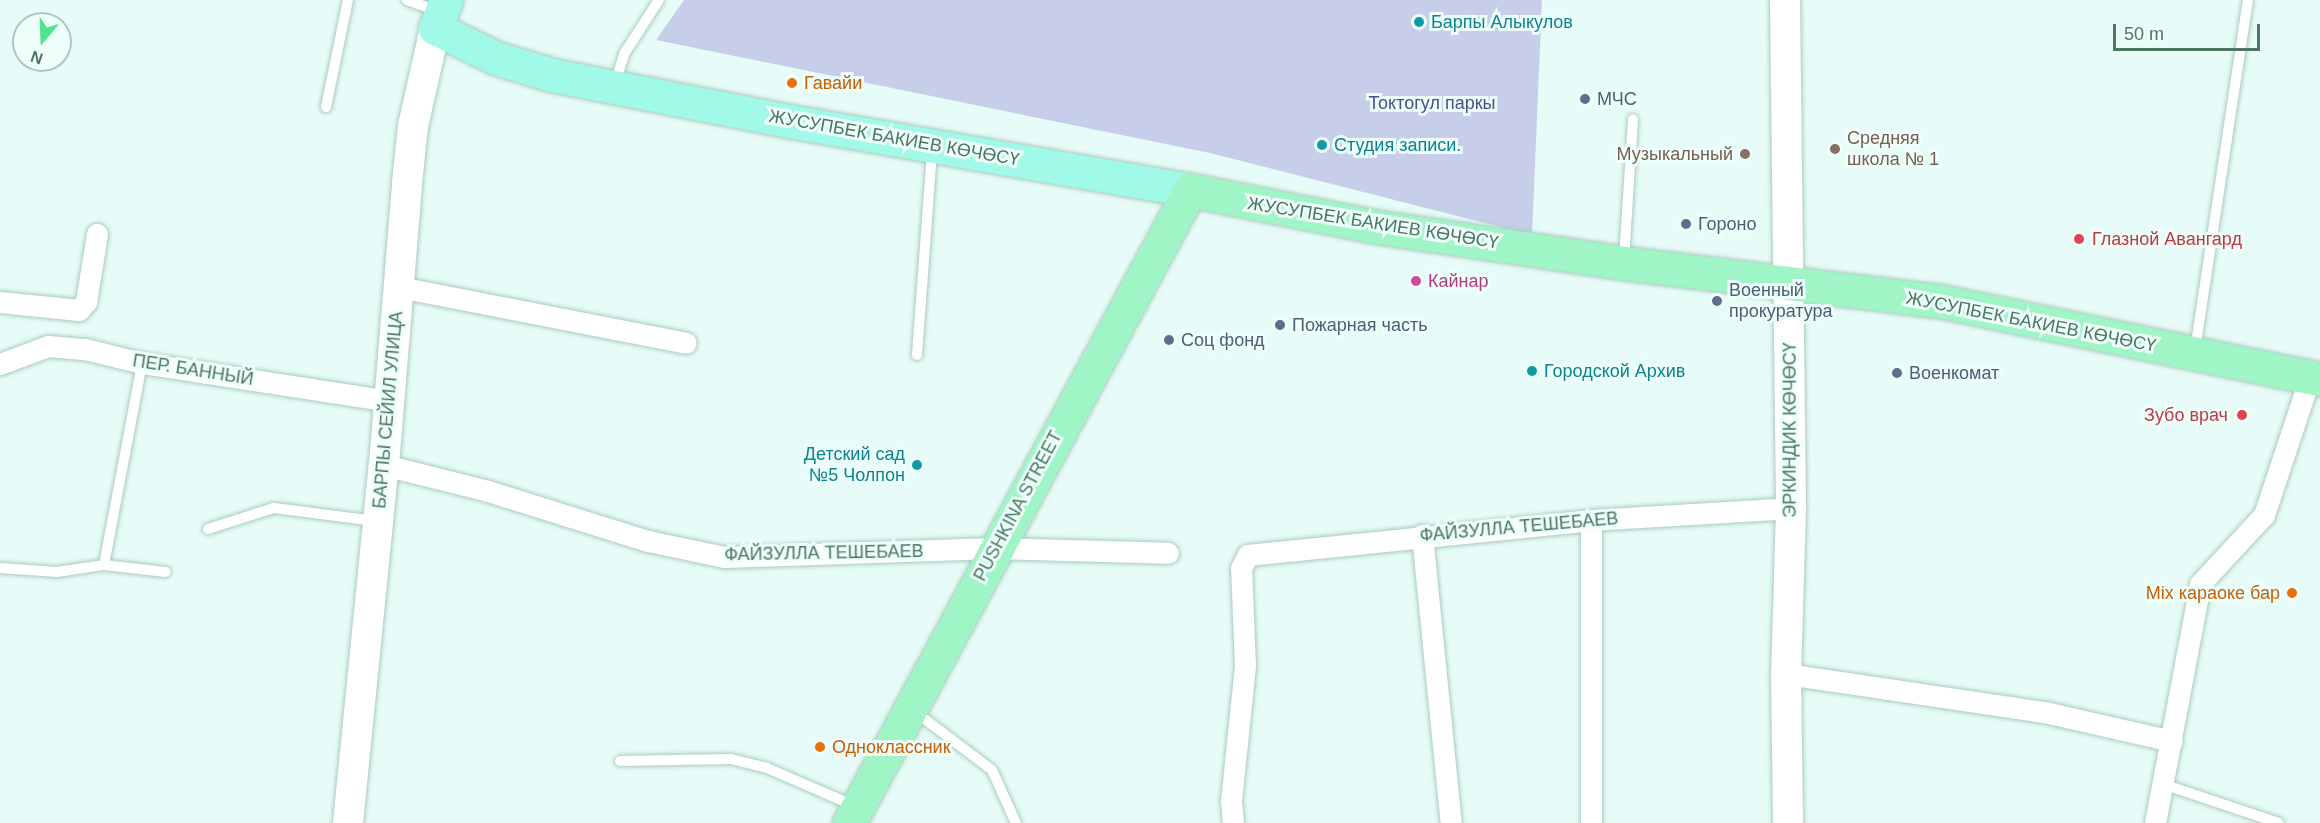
<!DOCTYPE html>
<meta charset="utf-8">
<style>
body{margin:0}
#map{position:relative;width:2320px;height:823px;overflow:hidden;background:#e7fcf8;font-family:Arial,sans-serif}
div>[style]{position:absolute}
.green>*{inset:0;background:#c6ceea}
.roads{filter:drop-shadow(0 0 2px #abccbf) drop-shadow(0 0 2px #abccbf)}
.lane>*{height:10px;margin:-5px;padding:0 5px;transform-origin:5px;border-radius:5px;background:#fff}
.street>*{height:21px;margin:-10.5px;padding:0 10.5px;transform-origin:10.5px;border-radius:10.5px;background:#fff}
.secondary>*{height:30px;margin:-15px;padding:0 15px;transform-origin:15px;border-radius:15px;background:#fff}
.primary>*{height:33px;margin:-16.5px;padding:0 16.5px;transform-origin:16.5px;border-radius:16.5px;background:#a1f9e8}
.highway>*{height:33px;margin:-16.5px;padding:0 16.5px;transform-origin:16.5px;border-radius:16.5px;background:#9ff5c5}
.dots>*{width:16px;height:16px;translate:-50% -50%;box-sizing:border-box;border:3px solid #eefffb;border-radius:50%}
span{translate:-50% -50%;white-space:nowrap;text-align:center;line-height:1.15;-webkit-text-stroke:6px #eefffb;paint-order:stroke}
.culture-label{font-size:18px;color:#0d838f}
.left{translate:0 -50%;text-align:left}
.right{translate:-100% -50%;text-align:right}
.food-label{font-size:18px;color:#c56008}
.service-label{font-size:18px;color:#4e5e75}
.park-label{font-size:18px;color:#495087}
.street-label{font-size:18px;color:#4c7662}
.education-label{font-size:18px;color:#785e54}
.health-label{font-size:18px;color:#be3a42}
.hotel-label{font-size:18px;color:#b23c85}
.north{position:absolute;left:12px;top:12px;width:60px;height:60px;box-sizing:border-box;background:#eefffb;border:2px solid #adc8be;border-radius:50%;rotate:199deg;font-size:16px;font-weight:700;line-height:24px;text-align:center;color:#4c7662}
.north::after{content:'';display:block;margin:auto;width:21px;height:27px;background:#4fe48b;clip-path:polygon(50% 0,100% 100%,50% 72%,0 100%)}
.scale{position:absolute;left:2113px;top:24px;width:147px;height:27px;box-sizing:border-box;border:3px solid #4c7662;border-top:0;padding-left:8px;font-size:18px;line-height:21px;white-space:nowrap;color:#4c7662;-webkit-text-stroke:4px #eefffb;paint-order:stroke}
</style>
<div id="map">
<div class="green">
<div style="clip-path:polygon(684px 0,1542px 0,1532px 235px,1210px 153px,656px 40px)"></div>
</div>
<div class="roads">
<div class="lane">
<div style="left:407px;top:0;width:32px;rotate:20deg"></div>
<div style="left:615px;top:84px;width:31px;rotate:-73deg"></div>
<div style="left:624px;top:54px;width:64px;rotate:-57.1deg"></div>
<div style="left:326px;top:107px;width:109px;rotate:-78.4deg"></div>
<div style="left:1624px;top:259px;width:140px;rotate:-86.3deg"></div>
<div style="left:2195px;top:350px;width:354px;rotate:-81.4deg"></div>
<div style="left:917px;top:355px;width:207px;rotate:-85.8deg"></div>
<div style="left:208px;top:529px;width:69px;rotate:-17.7deg"></div>
<div style="left:274px;top:508px;width:102px;rotate:7.3deg"></div>
<div style="left:104px;top:565px;width:62px;rotate:6.4deg"></div>
<div style="left:0;top:568px;width:57px;rotate:4deg"></div>
<div style="left:57px;top:572px;width:48px;rotate:-8.5deg"></div>
<div style="left:104px;top:565px;width:206px;rotate:-79.3deg"></div>
<div style="left:914px;top:711px;width:98px;rotate:37.1deg"></div>
<div style="left:992px;top:770px;width:58px;rotate:65.6deg"></div>
<div style="left:620px;top:761px;width:111px;rotate:-1deg"></div>
<div style="left:731px;top:759px;width:37px;rotate:14deg"></div>
<div style="left:767px;top:768px;width:96px;rotate:23.4deg"></div>
<div style="left:2163px;top:784px;width:122px;rotate:18.6deg"></div>
</div>
<div class="street">
<div style="left:399px;top:287px;width:292px;rotate:11deg"></div>
<div style="left:0;top:302px;width:79px;rotate:5.8deg"></div>
<div style="left:79px;top:310px;width:11px;rotate:-49deg"></div>
<div style="left:86px;top:302px;width:69px;rotate:-80.8deg"></div>
<div style="left:0;top:364px;width:51px;rotate:-20.6deg"></div>
<div style="left:48px;top:346px;width:37px;rotate:5deg"></div>
<div style="left:85px;top:349px;width:59px;rotate:13.8deg"></div>
<div style="left:142px;top:363px;width:251px;rotate:8.7deg"></div>
<div style="left:384px;top:465px;width:107px;rotate:14deg"></div>
<div style="left:488px;top:491px;width:168px;rotate:17.4deg"></div>
<div style="left:648px;top:541px;width:78px;rotate:11.9deg"></div>
<div style="left:724px;top:557px;width:270px;rotate:-1.9deg"></div>
<div style="left:994px;top:548px;width:174px;rotate:1.6deg"></div>
<div style="left:1422px;top:535px;width:289px;rotate:84.3deg"></div>
<div style="left:1786px;top:674px;width:266px;rotate:8.4deg"></div>
<div style="left:2049px;top:713px;width:126px;rotate:12.8deg"></div>
<div style="left:1233px;top:823px;width:22px;rotate:-95deg"></div>
<div style="left:1231px;top:801px;width:136px;rotate:-84.1deg"></div>
<div style="left:1245px;top:666px;width:98px;rotate:-92.3deg"></div>
<div style="left:1241px;top:568px;width:15px;rotate:-62deg"></div>
<div style="left:1248px;top:555px;width:345px;rotate:-5.8deg"></div>
<div style="left:1591px;top:520px;width:200px;rotate:-3.4deg"></div>
<div style="left:1591px;top:823px;width:303px;rotate:-90deg"></div>
<div style="left:2155px;top:823px;width:243px;rotate:-79.3deg"></div>
<div style="left:2200px;top:584px;width:94px;rotate:-47.2deg"></div>
<div style="left:2264px;top:515px;width:145px;rotate:-71.6deg"></div>
</div>
<div class="secondary">
<div style="left:1785px;top:0;width:508px;rotate:89.32deg"></div>
<div style="left:1791px;top:508px;width:166px;rotate:91.7deg"></div>
<div style="left:1786px;top:674px;width:149px;rotate:89.2deg"></div>
<div style="left:348px;top:823px;width:360px;rotate:-84.3deg"></div>
<div style="left:384px;top:465px;width:283px;rotate:-85.3deg"></div>
<div style="left:407px;top:183px;width:57px;rotate:-84deg"></div>
<div style="left:413px;top:126px;width:100px;rotate:-77.3deg"></div>
</div>
<div class="primary">
<div style="left:446px;top:0;width:30px;rotate:111deg"></div>
<div style="left:435px;top:28px;width:68px;rotate:26.2deg"></div>
<div style="left:496px;top:58px;width:59px;rotate:16.9deg"></div>
<div style="left:552px;top:75px;width:241px;rotate:11deg"></div>
<div style="left:789px;top:121px;width:407px;rotate:9.8deg"></div>
</div>
<div class="highway">
<div style="left:849px;top:823px;width:719px;rotate:-61.69deg"></div>
<div style="left:1190px;top:190px;width:185px;rotate:11.2deg"></div>
<div style="left:1371px;top:226px;width:256px;rotate:8.3deg"></div>
<div style="left:1624px;top:263px;width:317px;rotate:6.9deg"></div>
<div style="left:1939px;top:301px;width:389px;rotate:11.6deg"></div>
</div>
</div>
<div class="dots">
<div style="left:1419px;top:22px;background:#0f9aa8"></div>
<div style="left:792px;top:83px;background:#e8710a"></div>
<div style="left:1585px;top:99px;background:#5c6f8a"></div>
<div style="left:1322px;top:145px;background:#0f9aa8"></div>
<div style="left:1835px;top:149px;background:#8d6e63"></div>
<div style="left:1745px;top:154px;background:#8d6e63"></div>
<div style="left:1686px;top:224px;background:#5c6f8a"></div>
<div style="left:2079px;top:239px;background:#e0444e"></div>
<div style="left:1416px;top:281px;background:#d1479c"></div>
<div style="left:1717px;top:301px;background:#5c6f8a"></div>
<div style="left:1280px;top:325px;background:#5c6f8a"></div>
<div style="left:1169px;top:340px;background:#5c6f8a"></div>
<div style="left:1532px;top:371px;background:#0f9aa8"></div>
<div style="left:1897px;top:373px;background:#5c6f8a"></div>
<div style="left:2242px;top:415px;background:#e0444e"></div>
<div style="left:917px;top:465px;background:#0f9aa8"></div>
<div style="left:2292px;top:593px;background:#e8710a"></div>
<div style="left:820px;top:747px;background:#e8710a"></div>
</div>
<div class="culture-label">
<span class="left" style="left:1431px;top:22px">Барпы Алыкулов</span>
<span class="left" style="left:1334px;top:145px">Студия записи.</span>
<span class="left" style="left:1544px;top:371px">Городской Архив</span>
<span class="right" style="left:905px;top:465px">Детский сад<br>№5 Чолпон</span>
</div>
<div class="food-label">
<span class="left" style="left:804px;top:83px">Гавайи</span>
<span class="right" style="left:2280px;top:593px">Mix караоке бар</span>
<span class="left" style="left:832px;top:747px">Одноклассник</span>
</div>
<div class="service-label">
<span class="left" style="left:1597px;top:99px">МЧС</span>
<span class="left" style="left:1698px;top:224px">Гороно</span>
<span class="left" style="left:1729px;top:301px">Военный<br>прокуратура</span>
<span class="left" style="left:1292px;top:325px">Пожарная часть</span>
<span class="left" style="left:1181px;top:340px">Соц фонд</span>
<span class="left" style="left:1909px;top:373px">Военкомат</span>
</div>
<div class="park-label">
<span style="left:1432px;top:103px">Токтогул паркы</span>
</div>
<div class="street-label">
<span style="left:894px;top:138px;rotate:10deg">ЖУСУПБЕК БАКИЕВ КӨЧӨСҮ</span>
<span style="left:1373px;top:223px;rotate:9deg">ЖУСУПБЕК БАКИЕВ КӨЧӨСҮ</span>
<span style="left:2031px;top:322px;rotate:11deg">ЖУСУПБЕК БАКИЕВ КӨЧӨСҮ</span>
<span style="left:193px;top:370px;rotate:9deg">ПЕР. БАННЫЙ</span>
<span style="left:388px;top:410px;rotate:-85deg">БАРПЫ СЕЙИЛ УЛИЦА</span>
<span style="left:1790px;top:430px;rotate:-90deg">ЭРКИНДИК КӨЧӨСҮ</span>
<span style="left:1018px;top:506px;rotate:-62deg">PUSHKINA STREET</span>
<span style="left:1519px;top:527px;rotate:-5deg">ФАЙЗУЛЛА ТЕШЕБАЕВ</span>
<span style="left:824px;top:553px;rotate:-1deg">ФАЙЗУЛЛА ТЕШЕБАЕВ</span>
</div>
<div class="education-label">
<span class="left" style="left:1847px;top:149px">Средняя<br>школа № 1</span>
<span class="right" style="left:1733px;top:154px">Музыкальный</span>
</div>
<div class="health-label">
<span class="left" style="left:2092px;top:239px">Глазной Авангард</span>
<span class="right" style="left:2228px;top:415px">Зубо врач</span>
</div>
<div class="hotel-label">
<span class="left" style="left:1428px;top:281px">Кайнар</span>
</div>
<div class="north">N</div>
<div class="scale">50 m</div>
</div>
